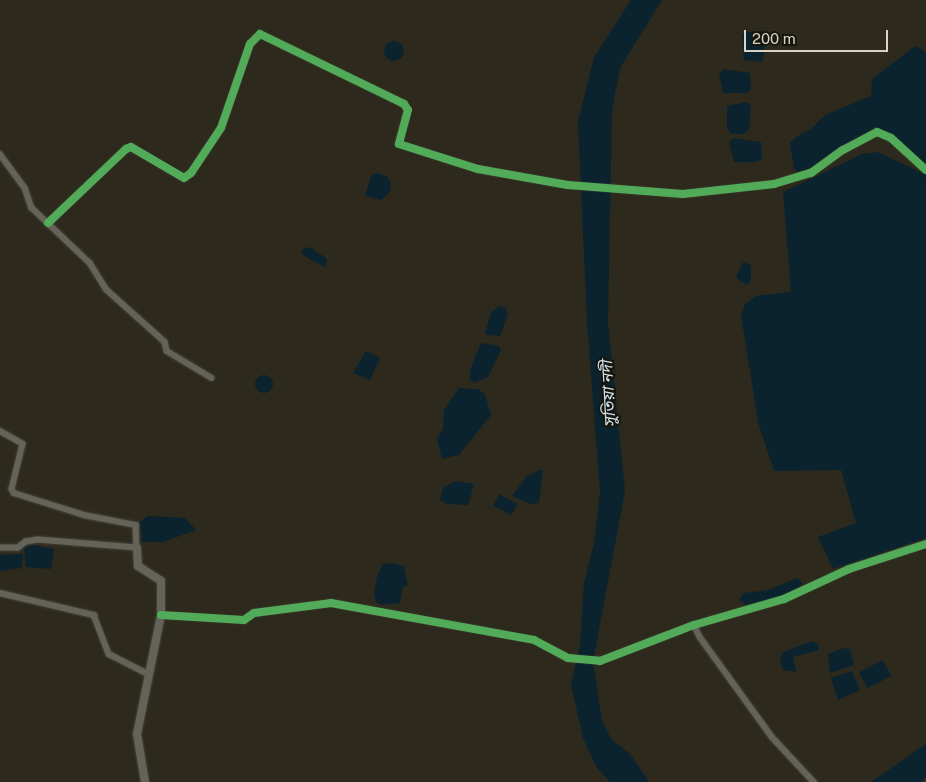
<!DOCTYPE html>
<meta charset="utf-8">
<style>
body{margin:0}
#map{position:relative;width:926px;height:782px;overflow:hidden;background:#2d2a1d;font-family:"Public Sans","Noto Sans Bengali",sans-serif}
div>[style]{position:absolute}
.water>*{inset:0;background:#0a232e;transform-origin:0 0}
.round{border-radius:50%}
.roads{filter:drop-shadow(0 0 1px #47443a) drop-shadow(0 0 1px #47443a)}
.minor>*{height:5.5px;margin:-2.75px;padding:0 2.75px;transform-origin:2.75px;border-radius:2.75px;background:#656359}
.tertiary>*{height:8px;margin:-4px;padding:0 4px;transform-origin:4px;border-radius:4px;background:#656359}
.cycleway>*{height:8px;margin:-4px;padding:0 4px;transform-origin:4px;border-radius:4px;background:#51ab58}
span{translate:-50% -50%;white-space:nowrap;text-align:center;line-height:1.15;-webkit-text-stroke:4px #18160c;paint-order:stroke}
.water-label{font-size:16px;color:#cfe3f0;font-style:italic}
.scale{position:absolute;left:744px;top:30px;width:144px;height:22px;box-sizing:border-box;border:2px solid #d7d4c6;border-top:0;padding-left:6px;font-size:15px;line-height:18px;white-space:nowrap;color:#d7d4c6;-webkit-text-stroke:4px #18160c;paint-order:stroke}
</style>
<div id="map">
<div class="water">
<div style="clip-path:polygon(631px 0,662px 0,620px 68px,612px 110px,608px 322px,625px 491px,593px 662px,602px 720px,611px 739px,630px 754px,649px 782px,610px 782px,597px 768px,583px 738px,571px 685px,580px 644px,584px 583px,594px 544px,600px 492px,587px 322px,578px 121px,594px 57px)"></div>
<div style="clip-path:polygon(746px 32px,762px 31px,767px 36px,762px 62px,744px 60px,742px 34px)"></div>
<div class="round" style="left:384px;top:41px;width:20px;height:20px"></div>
<div style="clip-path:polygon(915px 46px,926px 52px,926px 167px,881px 131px,812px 171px,800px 174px,794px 169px,790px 143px,796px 137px,811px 129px,825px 115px,871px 96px,872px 79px)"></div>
<div style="clip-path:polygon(724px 69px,750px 73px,751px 90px,746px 93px,723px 93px,719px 74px)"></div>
<div style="clip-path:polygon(747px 102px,751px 106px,749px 130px,743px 134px,731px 134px,727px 128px,727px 106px)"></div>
<div style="clip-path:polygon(734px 138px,761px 142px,762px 158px,757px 162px,734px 162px,729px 142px)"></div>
<div style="clip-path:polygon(878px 152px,926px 175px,926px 538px,833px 569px,818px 537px,856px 523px,841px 470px,774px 471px,758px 422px,741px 315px,745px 304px,756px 296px,791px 292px,783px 192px,862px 154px)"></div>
<div style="clip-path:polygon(376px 173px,387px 176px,391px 183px,390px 192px,381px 200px,365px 196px,371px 176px)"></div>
<div style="clip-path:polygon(310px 247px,327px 259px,326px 268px,301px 254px,303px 249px)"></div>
<div style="clip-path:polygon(743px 262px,751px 265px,751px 281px,747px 285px,736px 278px)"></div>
<div style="clip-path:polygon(499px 306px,505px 308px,508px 314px,500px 336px,487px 335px,485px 333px,491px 313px)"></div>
<div style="clip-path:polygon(481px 343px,499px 346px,501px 350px,488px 377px,474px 383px,470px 379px,470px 370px)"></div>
<div style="clip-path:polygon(366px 351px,380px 358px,370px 380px,353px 373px)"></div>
<div class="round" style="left:255px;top:375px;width:18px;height:18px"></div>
<div style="clip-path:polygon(459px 388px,478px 389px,485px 394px,491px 415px,459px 455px,442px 459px,437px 438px,443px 429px,444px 410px)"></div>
<div style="clip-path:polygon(540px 470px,543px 470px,539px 503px,530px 504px,512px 496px,527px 476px)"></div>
<div style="clip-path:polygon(456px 481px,474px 484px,468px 505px,447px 504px,440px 500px,443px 488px)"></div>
<div style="left:499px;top:494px;width:21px;height:13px;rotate:28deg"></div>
<div style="clip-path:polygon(148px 516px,185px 518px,196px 530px,163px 542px,142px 542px,140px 522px)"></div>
<div style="clip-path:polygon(32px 545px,54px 549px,51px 569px,26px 567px,24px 548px)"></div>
<div style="clip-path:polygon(23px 554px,22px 568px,0 571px,0 555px)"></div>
<div style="clip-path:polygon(389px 563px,404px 566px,408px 585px,403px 587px,400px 603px,381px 605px,376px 602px,374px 594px,377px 577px,382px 565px)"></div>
<div style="clip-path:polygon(798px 578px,803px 584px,793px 594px,746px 605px,739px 600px,744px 593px,768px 590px)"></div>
<div style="clip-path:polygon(811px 641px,818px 644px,819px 650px,793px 657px,796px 672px,783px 670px,780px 662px,782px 653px)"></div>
<div style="clip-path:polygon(843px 648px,850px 649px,854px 665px,830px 673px,828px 654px)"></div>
<div style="left:883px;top:660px;width:18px;height:27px;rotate:63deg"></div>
<div style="clip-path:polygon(852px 671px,860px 690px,838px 700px,831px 678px)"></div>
<div style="clip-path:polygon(926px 744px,926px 777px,921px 782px,871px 782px)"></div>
</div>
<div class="roads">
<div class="minor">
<div style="left:0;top:154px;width:42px;rotate:53.7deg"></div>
<div style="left:25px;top:188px;width:21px;rotate:71deg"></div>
<div style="left:32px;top:208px;width:80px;rotate:43.5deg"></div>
<div style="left:90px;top:263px;width:31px;rotate:58deg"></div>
<div style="left:106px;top:289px;width:79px;rotate:41.9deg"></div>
<div style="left:165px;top:342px;width:9px;rotate:77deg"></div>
<div style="left:167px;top:351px;width:52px;rotate:31deg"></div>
<div style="left:48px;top:223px;width:108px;rotate:-43.5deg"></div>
<div style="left:126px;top:149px;width:5px;rotate:-22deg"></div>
<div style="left:131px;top:147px;width:61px;rotate:30.3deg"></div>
<div style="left:184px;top:178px;width:9px;rotate:-36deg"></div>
<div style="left:191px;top:173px;width:54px;rotate:-56.3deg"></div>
<div style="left:221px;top:128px;width:89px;rotate:-71deg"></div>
<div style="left:250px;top:44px;width:14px;rotate:-45deg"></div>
<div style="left:260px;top:34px;width:160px;rotate:25.9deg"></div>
<div style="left:404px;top:104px;width:7px;rotate:56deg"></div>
<div style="left:408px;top:110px;width:35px;rotate:105deg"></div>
<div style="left:399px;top:144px;width:83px;rotate:17.6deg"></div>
<div style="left:478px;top:169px;width:91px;rotate:10.1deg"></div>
<div style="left:568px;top:185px;width:115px;rotate:4.5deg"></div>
<div style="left:683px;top:194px;width:92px;rotate:-6.3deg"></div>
<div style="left:774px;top:184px;width:39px;rotate:-17deg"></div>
<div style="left:811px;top:173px;width:39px;rotate:-36deg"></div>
<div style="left:843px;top:150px;width:38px;rotate:-28deg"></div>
<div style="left:877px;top:132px;width:15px;rotate:23deg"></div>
<div style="left:891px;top:138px;width:47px;rotate:42.4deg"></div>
<div style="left:0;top:431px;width:26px;rotate:29deg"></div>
<div style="left:23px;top:444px;width:46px;rotate:103.7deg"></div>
<div style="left:12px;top:489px;width:4px;rotate:63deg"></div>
<div style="left:14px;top:493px;width:73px;rotate:17.4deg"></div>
<div style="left:84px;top:515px;width:53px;rotate:10.9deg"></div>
<div style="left:136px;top:525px;width:23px;rotate:88deg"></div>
<div style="left:137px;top:548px;width:99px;rotate:-175.4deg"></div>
<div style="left:38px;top:540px;width:12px;rotate:171deg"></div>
<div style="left:26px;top:542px;width:10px;rotate:143deg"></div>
<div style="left:18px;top:548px;width:18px;rotate:180deg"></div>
<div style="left:0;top:593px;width:97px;rotate:13.2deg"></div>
<div style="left:94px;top:615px;width:42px;rotate:69deg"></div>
<div style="left:109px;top:654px;width:44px;rotate:27.1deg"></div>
<div style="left:161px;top:615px;width:83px;rotate:3.4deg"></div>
<div style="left:244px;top:620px;width:12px;rotate:-35deg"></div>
<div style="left:254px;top:613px;width:78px;rotate:-7.4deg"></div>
<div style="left:331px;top:603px;width:206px;rotate:10.3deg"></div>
<div style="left:534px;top:640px;width:38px;rotate:28deg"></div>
<div style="left:568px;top:658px;width:32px;rotate:5deg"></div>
<div style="left:600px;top:661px;width:101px;rotate:-21deg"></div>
<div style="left:694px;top:625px;width:94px;rotate:-16.1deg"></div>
<div style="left:784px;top:599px;width:72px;rotate:-24.8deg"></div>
<div style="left:849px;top:569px;width:81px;rotate:-18deg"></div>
<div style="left:694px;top:625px;width:13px;rotate:63deg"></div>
<div style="left:700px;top:637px;width:123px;rotate:54.2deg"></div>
<div style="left:772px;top:737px;width:62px;rotate:47deg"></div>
</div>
<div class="tertiary">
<div style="left:137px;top:548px;width:18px;rotate:87deg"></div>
<div style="left:138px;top:566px;width:27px;rotate:33deg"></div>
<div style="left:161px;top:581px;width:34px;rotate:90deg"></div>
<div style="left:161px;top:615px;width:121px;rotate:101.4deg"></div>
<div style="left:137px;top:734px;width:49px;rotate:80.5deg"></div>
</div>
</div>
<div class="cycleway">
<div style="left:48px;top:223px;width:108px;rotate:-43.5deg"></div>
<div style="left:126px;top:149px;width:5px;rotate:-22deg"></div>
<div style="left:131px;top:147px;width:61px;rotate:30.3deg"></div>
<div style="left:184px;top:178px;width:9px;rotate:-36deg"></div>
<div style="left:191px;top:173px;width:54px;rotate:-56.3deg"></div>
<div style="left:221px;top:128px;width:89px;rotate:-71deg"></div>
<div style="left:250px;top:44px;width:14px;rotate:-45deg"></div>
<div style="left:260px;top:34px;width:160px;rotate:25.9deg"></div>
<div style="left:404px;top:104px;width:7px;rotate:56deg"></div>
<div style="left:408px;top:110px;width:35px;rotate:105deg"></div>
<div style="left:399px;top:144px;width:83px;rotate:17.6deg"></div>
<div style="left:478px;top:169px;width:91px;rotate:10.1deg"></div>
<div style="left:568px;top:185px;width:115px;rotate:4.5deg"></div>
<div style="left:683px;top:194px;width:92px;rotate:-6.3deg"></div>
<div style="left:774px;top:184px;width:39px;rotate:-17deg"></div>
<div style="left:811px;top:173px;width:39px;rotate:-36deg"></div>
<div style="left:843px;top:150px;width:38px;rotate:-28deg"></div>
<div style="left:877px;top:132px;width:15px;rotate:23deg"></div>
<div style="left:891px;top:138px;width:47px;rotate:42.4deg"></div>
<div style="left:161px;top:615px;width:83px;rotate:3.4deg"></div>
<div style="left:244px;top:620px;width:12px;rotate:-35deg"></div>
<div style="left:254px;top:613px;width:78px;rotate:-7.4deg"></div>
<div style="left:331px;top:603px;width:206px;rotate:10.3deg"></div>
<div style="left:534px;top:640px;width:38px;rotate:28deg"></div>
<div style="left:568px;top:658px;width:32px;rotate:5deg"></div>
<div style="left:600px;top:661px;width:101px;rotate:-21deg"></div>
<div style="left:694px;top:625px;width:94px;rotate:-16.1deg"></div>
<div style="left:784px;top:599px;width:72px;rotate:-24.8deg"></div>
<div style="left:849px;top:569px;width:81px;rotate:-18deg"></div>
</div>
<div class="water-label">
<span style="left:609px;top:394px;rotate:-93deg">সুতিয়া নদী</span>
</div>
<div class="scale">200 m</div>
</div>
